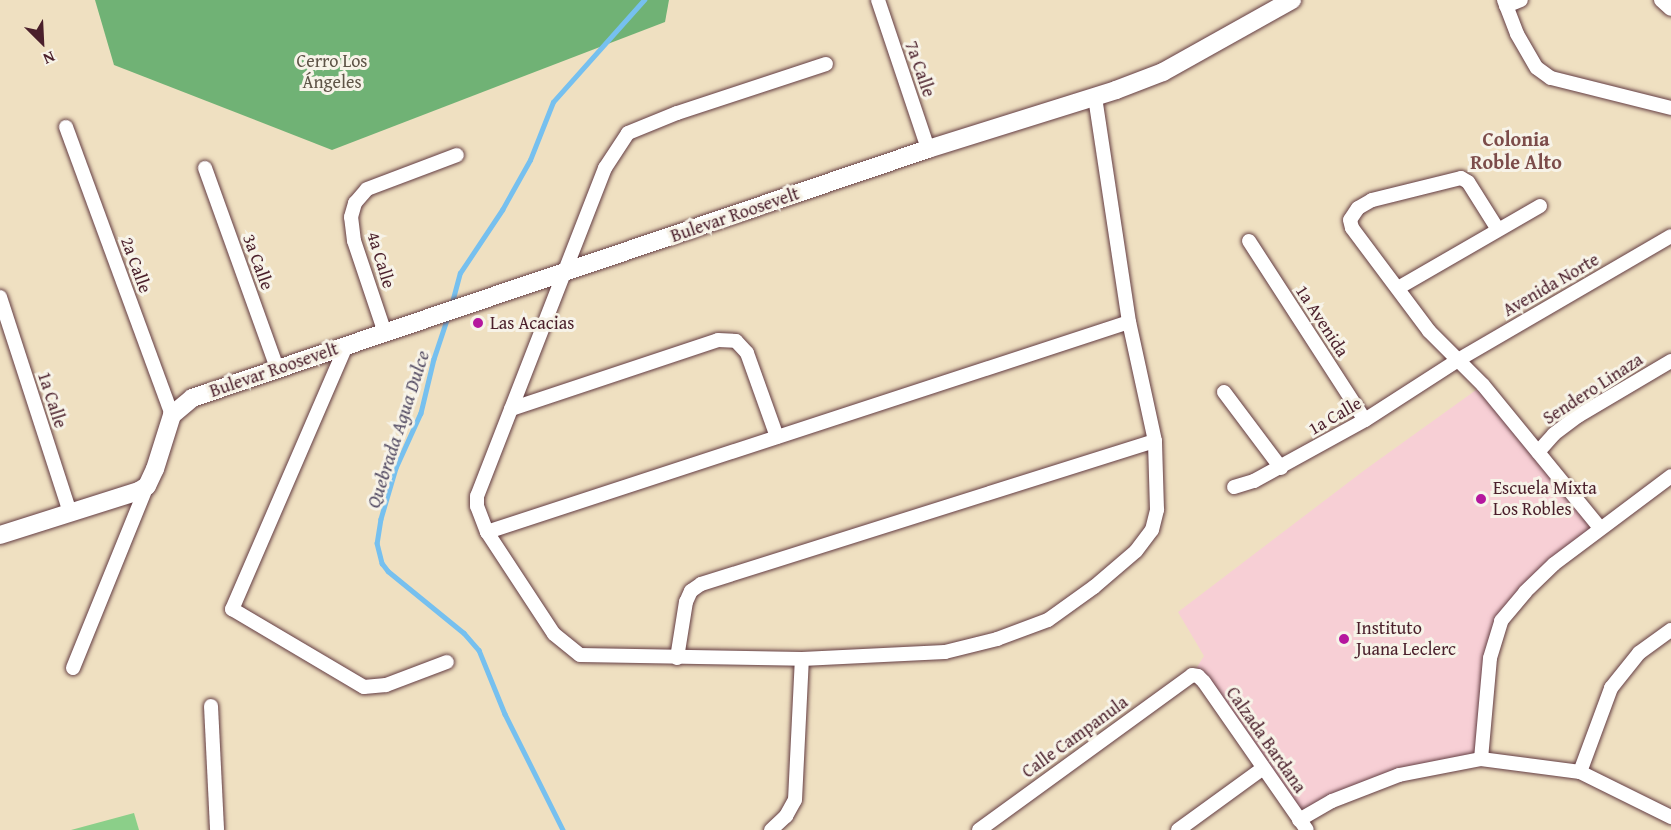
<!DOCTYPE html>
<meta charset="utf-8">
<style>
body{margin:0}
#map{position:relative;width:1671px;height:830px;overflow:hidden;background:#efe0c1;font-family:"Gentium Book Plus",serif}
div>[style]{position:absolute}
.built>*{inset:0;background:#f7cfd5}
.green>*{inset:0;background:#8bcf89}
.forest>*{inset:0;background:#70b275}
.stream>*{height:4.5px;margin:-2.25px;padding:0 2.25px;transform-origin:2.25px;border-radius:2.25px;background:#76c0ef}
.roads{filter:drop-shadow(0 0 2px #633c42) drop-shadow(0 0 2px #633c42)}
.minor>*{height:14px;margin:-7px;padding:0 7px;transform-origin:7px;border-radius:7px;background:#fff}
.secondary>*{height:18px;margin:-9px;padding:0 9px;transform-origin:9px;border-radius:9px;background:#fff}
.dots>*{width:16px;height:16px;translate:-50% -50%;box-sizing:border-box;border:3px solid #f7f3e8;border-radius:50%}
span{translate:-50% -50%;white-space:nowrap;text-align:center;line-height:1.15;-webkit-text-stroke:6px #f7f3e8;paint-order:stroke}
.park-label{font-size:18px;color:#5e5447}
.street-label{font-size:18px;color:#4a1f2b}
.poi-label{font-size:18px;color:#4a1f2b}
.left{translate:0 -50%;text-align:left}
.neighbourhood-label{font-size:20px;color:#7c4c4a;font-weight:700}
.water-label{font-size:20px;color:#574f66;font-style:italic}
.north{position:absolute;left:12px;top:12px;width:60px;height:60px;-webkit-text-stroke:4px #f7f3e8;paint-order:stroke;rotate:156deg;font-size:16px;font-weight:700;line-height:24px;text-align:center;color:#4a1f2b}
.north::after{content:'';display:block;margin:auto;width:21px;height:27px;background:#4a1f2b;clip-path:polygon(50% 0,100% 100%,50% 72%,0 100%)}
</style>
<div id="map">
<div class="built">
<div style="clip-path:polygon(1483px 385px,1600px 528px,1501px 621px,1478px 764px,1436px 772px,1372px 791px,1299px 820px,1192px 675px,1204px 656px,1178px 612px,1366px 469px)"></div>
</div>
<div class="green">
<div style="clip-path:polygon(134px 813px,139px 830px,71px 830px)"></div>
</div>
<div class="forest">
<div style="clip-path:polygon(95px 0,669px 0,665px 22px,332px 150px,114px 65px)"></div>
</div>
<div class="stream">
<div style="left:451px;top:306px;width:34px;rotate:-75deg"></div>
<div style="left:460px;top:273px;width:76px;rotate:-56.3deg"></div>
<div style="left:502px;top:210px;width:57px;rotate:-60.8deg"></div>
<div style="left:530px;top:160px;width:62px;rotate:-68.4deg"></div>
<div style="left:553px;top:102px;width:137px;rotate:-48.3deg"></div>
<div style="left:448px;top:317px;width:44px;rotate:108.4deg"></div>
<div style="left:434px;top:359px;width:56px;rotate:103.5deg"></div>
<div style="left:421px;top:413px;width:60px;rotate:114.4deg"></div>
<div style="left:396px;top:468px;width:53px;rotate:106.4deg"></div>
<div style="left:381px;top:519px;width:24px;rotate:99deg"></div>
<div style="left:377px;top:543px;width:21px;rotate:76deg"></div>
<div style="left:382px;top:563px;width:10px;rotate:53deg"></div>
<div style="left:388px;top:571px;width:98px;rotate:39.2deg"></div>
<div style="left:464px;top:633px;width:23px;rotate:49deg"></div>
<div style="left:479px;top:650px;width:69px;rotate:67.9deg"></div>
<div style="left:505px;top:714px;width:130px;rotate:63.4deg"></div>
</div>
<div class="roads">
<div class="minor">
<div style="left:878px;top:0;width:157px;rotate:71.4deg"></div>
<div style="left:1504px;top:0;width:36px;rotate:69deg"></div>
<div style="left:1517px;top:34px;width:39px;rotate:60deg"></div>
<div style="left:1537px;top:68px;width:17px;rotate:36deg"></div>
<div style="left:1551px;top:78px;width:124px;rotate:14deg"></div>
<div style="left:1661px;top:0;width:13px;rotate:42deg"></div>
<div style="left:1506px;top:6px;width:16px;rotate:-22deg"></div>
<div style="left:826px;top:64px;width:157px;rotate:161.8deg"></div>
<div style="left:677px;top:113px;width:53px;rotate:157.8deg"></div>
<div style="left:628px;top:133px;width:42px;rotate:123.3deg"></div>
<div style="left:605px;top:168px;width:352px;rotate:111.3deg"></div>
<div style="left:477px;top:496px;width:10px;rotate:90deg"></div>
<div style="left:477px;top:506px;width:28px;rotate:69deg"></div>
<div style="left:487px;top:532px;width:122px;rotate:56.7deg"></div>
<div style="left:554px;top:634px;width:33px;rotate:39deg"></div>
<div style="left:580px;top:655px;width:222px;rotate:1deg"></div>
<div style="left:802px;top:659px;width:143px;rotate:-2.8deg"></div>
<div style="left:945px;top:652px;width:54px;rotate:-14deg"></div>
<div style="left:997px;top:639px;width:54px;rotate:-20.4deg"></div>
<div style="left:1048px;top:620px;width:57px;rotate:-35.7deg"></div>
<div style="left:1094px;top:587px;width:55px;rotate:-40.6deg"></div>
<div style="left:1136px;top:551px;width:26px;rotate:-53deg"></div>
<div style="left:1152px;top:530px;width:21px;rotate:-76deg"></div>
<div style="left:1157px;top:510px;width:69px;rotate:-91.7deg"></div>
<div style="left:1155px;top:441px;width:122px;rotate:-102.3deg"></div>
<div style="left:1129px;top:322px;width:228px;rotate:-98.6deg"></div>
<div style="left:66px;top:127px;width:307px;rotate:69.8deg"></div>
<div style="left:205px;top:168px;width:213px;rotate:70.2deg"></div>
<div style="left:1497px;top:228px;width:54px;rotate:-122.2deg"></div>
<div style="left:1468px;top:182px;width:8px;rotate:-150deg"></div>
<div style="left:1461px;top:178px;width:92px;rotate:166.1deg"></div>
<div style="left:1372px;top:200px;width:16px;rotate:150deg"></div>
<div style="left:1358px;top:208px;width:14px;rotate:124deg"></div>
<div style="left:1350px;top:220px;width:8px;rotate:76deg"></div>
<div style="left:1352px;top:228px;width:129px;rotate:53.2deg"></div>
<div style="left:1429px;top:331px;width:76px;rotate:45deg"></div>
<div style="left:1483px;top:385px;width:185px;rotate:50.7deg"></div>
<div style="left:1249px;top:241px;width:213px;rotate:57.1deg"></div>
<div style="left:1398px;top:288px;width:164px;rotate:-30deg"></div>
<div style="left:0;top:297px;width:227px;rotate:72deg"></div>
<div style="left:385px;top:333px;width:97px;rotate:-108.6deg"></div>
<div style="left:354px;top:241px;width:24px;rotate:-97deg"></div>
<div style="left:351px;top:217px;width:15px;rotate:-74deg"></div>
<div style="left:355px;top:203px;width:18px;rotate:-49deg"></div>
<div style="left:367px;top:189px;width:96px;rotate:-20.7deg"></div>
<div style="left:346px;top:346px;width:287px;rotate:113.4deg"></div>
<div style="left:232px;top:609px;width:153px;rotate:30.6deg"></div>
<div style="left:364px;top:687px;width:22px;rotate:-5deg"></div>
<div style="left:386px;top:685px;width:65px;rotate:-20.7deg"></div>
<div style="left:1224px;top:392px;width:95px;rotate:53.1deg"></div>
<div style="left:511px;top:409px;width:218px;rotate:-18.4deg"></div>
<div style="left:718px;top:340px;width:18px;rotate:3deg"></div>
<div style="left:736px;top:341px;width:16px;rotate:47deg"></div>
<div style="left:747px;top:353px;width:89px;rotate:70.3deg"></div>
<div style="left:1538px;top:452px;width:24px;rotate:-48deg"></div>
<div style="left:1554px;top:434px;width:30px;rotate:-37deg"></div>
<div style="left:1578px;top:416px;width:108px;rotate:-30.6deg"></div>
<div style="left:1234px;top:487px;width:21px;rotate:-17deg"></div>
<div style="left:1254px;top:481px;width:127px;rotate:-28.8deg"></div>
<div style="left:1365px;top:420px;width:111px;rotate:-32.8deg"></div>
<div style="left:1458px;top:360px;width:246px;rotate:-30.2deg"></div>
<div style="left:487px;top:532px;width:675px;rotate:-18.11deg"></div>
<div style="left:677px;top:658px;width:57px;rotate:-80.9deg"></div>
<div style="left:686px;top:602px;width:12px;rotate:-66deg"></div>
<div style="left:691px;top:591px;width:12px;rotate:-35deg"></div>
<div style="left:701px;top:584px;width:476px;rotate:-17.5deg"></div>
<div style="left:73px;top:668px;width:196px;rotate:-67.9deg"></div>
<div style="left:211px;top:706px;width:124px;rotate:87.2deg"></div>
<div style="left:1481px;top:759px;width:101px;rotate:-84.9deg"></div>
<div style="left:1490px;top:658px;width:39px;rotate:-73deg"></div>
<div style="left:1501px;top:621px;width:38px;rotate:-50deg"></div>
<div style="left:1525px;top:592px;width:40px;rotate:-44deg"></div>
<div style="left:1554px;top:564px;width:146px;rotate:-36.9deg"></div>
<div style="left:1580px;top:772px;width:90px;rotate:-69.7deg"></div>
<div style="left:1611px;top:688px;width:45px;rotate:-51.3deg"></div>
<div style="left:1639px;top:653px;width:39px;rotate:-36deg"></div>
<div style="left:1299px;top:820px;width:38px;rotate:-30deg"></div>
<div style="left:1332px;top:801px;width:72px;rotate:-21.2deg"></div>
<div style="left:1399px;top:775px;width:84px;rotate:-11deg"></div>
<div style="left:1481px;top:759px;width:100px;rotate:7.5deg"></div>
<div style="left:1580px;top:772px;width:102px;rotate:26.3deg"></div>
<div style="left:771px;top:830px;width:21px;rotate:-43deg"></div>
<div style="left:786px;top:816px;width:18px;rotate:-61deg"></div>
<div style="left:795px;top:800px;width:141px;rotate:-87.2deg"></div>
<div style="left:979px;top:830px;width:263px;rotate:-36deg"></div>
<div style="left:1192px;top:675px;width:6px;rotate:9deg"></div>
<div style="left:1198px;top:676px;width:8px;rotate:45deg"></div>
<div style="left:1204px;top:682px;width:180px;rotate:55.2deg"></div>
<div style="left:1178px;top:830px;width:104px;rotate:-36deg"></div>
</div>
<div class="secondary">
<div style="left:0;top:535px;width:146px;rotate:-17.6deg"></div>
<div style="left:139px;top:491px;width:9px;rotate:-32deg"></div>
<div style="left:147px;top:486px;width:19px;rotate:-65deg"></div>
<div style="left:155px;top:469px;width:57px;rotate:-72.5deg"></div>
<div style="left:172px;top:415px;width:26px;rotate:-40deg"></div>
<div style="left:192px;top:398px;width:777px;rotate:-18.69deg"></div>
<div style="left:928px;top:149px;width:197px;rotate:-17.4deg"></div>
<div style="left:1116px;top:90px;width:50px;rotate:-21deg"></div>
<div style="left:1163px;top:72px;width:148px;rotate:-29.2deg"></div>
</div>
</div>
<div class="dots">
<div style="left:478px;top:323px;background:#b5179e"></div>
<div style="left:1481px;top:499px;background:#b5179e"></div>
<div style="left:1344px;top:639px;background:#b5179e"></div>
</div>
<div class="park-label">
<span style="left:332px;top:72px">Cerro Los<br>Ángeles</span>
</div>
<div class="street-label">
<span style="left:920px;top:69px;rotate:71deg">7a Calle</span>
<span style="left:735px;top:215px;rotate:-19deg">Bulevar Roosevelt</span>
<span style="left:381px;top:260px;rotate:73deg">4a Calle</span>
<span style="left:258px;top:262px;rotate:70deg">3a Calle</span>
<span style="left:136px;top:265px;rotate:70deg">2a Calle</span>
<span style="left:1551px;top:285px;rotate:-30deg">Avenida Norte</span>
<span style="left:1322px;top:321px;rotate:57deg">1a Avenida</span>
<span style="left:274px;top:370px;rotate:-19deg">Bulevar Roosevelt</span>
<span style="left:1593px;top:389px;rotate:-33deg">Sendero Linaza</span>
<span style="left:52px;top:400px;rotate:72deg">1a Calle</span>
<span style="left:1335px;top:416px;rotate:-30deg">1a Calle</span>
<span style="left:1075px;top:737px;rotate:-36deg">Calle Campanula</span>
<span style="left:1266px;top:740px;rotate:55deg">Calzada Bardana</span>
</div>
<div class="poi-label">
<span class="left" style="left:490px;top:323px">Las Acacias</span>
<span class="left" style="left:1493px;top:499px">Escuela Mixta<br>Los Robles</span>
<span class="left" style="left:1356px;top:639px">Instituto<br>Juana Leclerc</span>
</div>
<div class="neighbourhood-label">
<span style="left:1516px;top:150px">Colonia<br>Roble Alto</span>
</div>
<div class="water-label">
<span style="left:397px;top:429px;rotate:-72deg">Quebrada Agua Dulce</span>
</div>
<div class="north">N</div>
</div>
